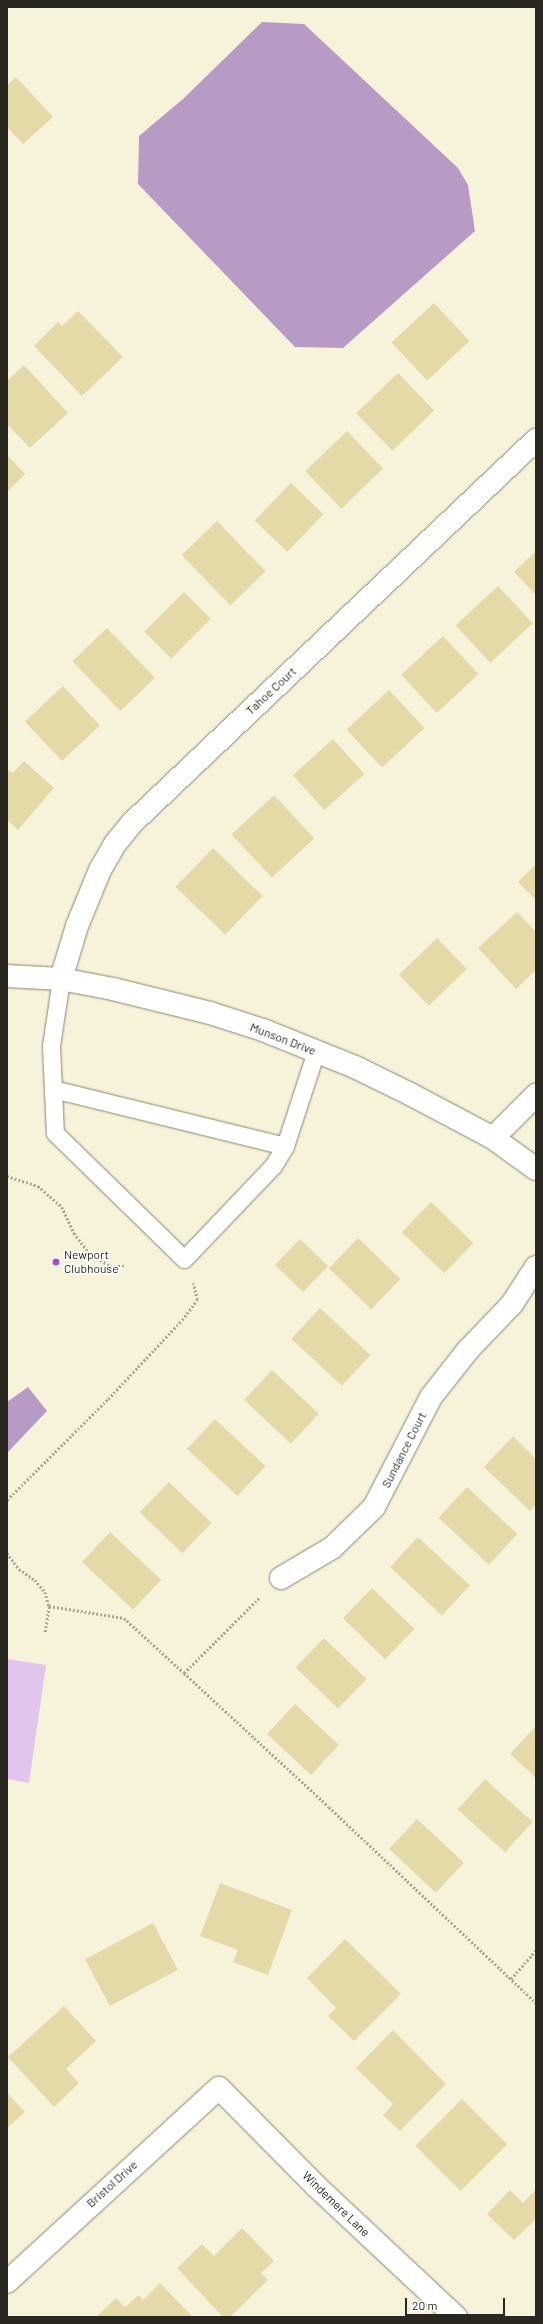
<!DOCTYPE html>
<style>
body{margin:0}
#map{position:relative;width:543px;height:2324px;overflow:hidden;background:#f7f3db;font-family:Barlow,sans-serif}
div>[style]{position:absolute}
.green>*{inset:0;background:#e0c6ec}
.water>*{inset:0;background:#b79bc4}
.building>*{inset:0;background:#e3daa8;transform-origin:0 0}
.path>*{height:2.5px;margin-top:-1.25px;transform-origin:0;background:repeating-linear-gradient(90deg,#aaa795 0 2px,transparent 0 4px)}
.roads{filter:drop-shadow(0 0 1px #898670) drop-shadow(0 0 1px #898670)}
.service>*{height:17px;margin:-8.5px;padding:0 8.5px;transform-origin:8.5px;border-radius:8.5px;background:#fff}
.minor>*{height:22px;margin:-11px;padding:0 11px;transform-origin:11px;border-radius:11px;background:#fff}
.dots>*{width:11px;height:11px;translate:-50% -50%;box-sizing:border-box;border:2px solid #fff;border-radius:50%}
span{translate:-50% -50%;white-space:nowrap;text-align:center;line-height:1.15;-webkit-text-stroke:3.5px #fff;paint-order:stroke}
.street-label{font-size:12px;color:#29271f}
.poi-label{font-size:12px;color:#29271f}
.left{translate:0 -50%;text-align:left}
.frame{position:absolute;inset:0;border:8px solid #29271f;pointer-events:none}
.scale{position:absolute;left:405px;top:2298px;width:100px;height:18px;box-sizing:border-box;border:2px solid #29271f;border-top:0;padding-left:5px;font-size:12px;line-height:14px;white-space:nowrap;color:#29271f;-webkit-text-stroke:3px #fff;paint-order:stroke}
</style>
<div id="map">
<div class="green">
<div style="clip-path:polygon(7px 1659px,46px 1665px,29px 1783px,7px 1779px)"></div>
</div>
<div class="water">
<div style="clip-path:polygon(262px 22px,304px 24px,458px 168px,468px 185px,475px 231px,343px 348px,295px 347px,138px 184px,139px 136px,183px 99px)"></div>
<div style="clip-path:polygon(28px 1387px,47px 1411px,7px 1453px,7px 1402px)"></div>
</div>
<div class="building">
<div style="clip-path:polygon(16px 77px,53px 117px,23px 144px,7px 127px,7px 85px)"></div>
<div style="left:434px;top:303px;width:52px;height:58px;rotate:47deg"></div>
<div style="clip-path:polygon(78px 311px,123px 357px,82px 396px,34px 346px,58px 322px,62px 326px)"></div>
<div style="clip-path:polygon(24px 365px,68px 413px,30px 448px,7px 424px,7px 381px)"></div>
<div style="left:398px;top:373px;width:52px;height:58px;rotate:46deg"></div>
<div style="left:347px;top:431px;width:52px;height:58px;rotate:46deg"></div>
<div style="clip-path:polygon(7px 455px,25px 474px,7px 492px)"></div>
<div style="left:291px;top:483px;width:45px;height:52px;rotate:44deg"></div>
<div style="left:217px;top:521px;width:70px;height:49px;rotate:46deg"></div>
<div style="clip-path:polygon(536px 551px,536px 595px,514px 572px)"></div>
<div style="left:498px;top:586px;width:51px;height:58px;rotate:47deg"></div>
<div style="left:184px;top:592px;width:38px;height:56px;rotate:45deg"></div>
<div style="left:107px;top:628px;width:69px;height:48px;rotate:46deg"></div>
<div style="left:443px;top:636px;width:52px;height:57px;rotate:47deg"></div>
<div style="left:63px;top:686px;width:54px;height:52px;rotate:47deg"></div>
<div style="left:389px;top:690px;width:52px;height:58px;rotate:47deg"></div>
<div style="left:333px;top:739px;width:47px;height:54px;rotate:48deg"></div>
<div style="clip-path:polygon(24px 761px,54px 788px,18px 830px,7px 820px,7px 769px,13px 773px)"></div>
<div style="left:274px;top:795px;width:59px;height:58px;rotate:47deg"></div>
<div style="left:213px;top:848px;width:69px;height:54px;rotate:44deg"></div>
<div style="clip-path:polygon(535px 865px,536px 866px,536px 900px,518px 882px)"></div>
<div style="clip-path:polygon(517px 912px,536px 932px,536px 970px,516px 989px,478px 948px)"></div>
<div style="left:437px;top:938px;width:43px;height:53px;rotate:46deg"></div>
<div style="left:431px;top:1202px;width:59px;height:42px;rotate:44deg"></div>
<div style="left:358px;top:1238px;width:59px;height:42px;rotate:44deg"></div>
<div style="left:300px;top:1239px;width:39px;height:36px;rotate:44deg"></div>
<div style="left:320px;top:1308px;width:69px;height:42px;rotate:43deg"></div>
<div style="left:272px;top:1370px;width:64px;height:41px;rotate:43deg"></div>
<div style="left:215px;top:1419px;width:69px;height:41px;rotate:43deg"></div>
<div style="clip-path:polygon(513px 1436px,536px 1459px,536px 1504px,530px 1511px,484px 1467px)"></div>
<div style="left:169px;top:1482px;width:59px;height:42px;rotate:44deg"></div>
<div style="left:467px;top:1487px;width:69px;height:42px;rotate:43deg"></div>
<div style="left:110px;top:1532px;width:70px;height:41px;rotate:43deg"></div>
<div style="left:418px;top:1537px;width:71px;height:41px;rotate:43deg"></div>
<div style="left:372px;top:1588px;width:59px;height:42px;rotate:44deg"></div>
<div style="left:324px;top:1638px;width:59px;height:41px;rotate:44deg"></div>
<div style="left:295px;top:1704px;width:60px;height:41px;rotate:43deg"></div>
<div style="clip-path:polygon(536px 1726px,536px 1778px,510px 1754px)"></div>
<div style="left:485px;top:1779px;width:64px;height:41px;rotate:42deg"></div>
<div style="left:417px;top:1819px;width:64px;height:41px;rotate:43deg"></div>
<div style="clip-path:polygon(220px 1883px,292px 1910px,268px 1975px,233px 1962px,238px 1950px,200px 1936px)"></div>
<div style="left:153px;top:1923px;width:53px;height:77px;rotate:62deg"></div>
<div style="clip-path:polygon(345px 1939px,401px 1994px,354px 2041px,328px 2016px,336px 2008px,307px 1978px)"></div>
<div style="clip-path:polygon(64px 2006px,96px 2041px,66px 2069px,79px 2083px,54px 2107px,8px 2057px)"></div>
<div style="clip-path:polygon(393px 2030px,446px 2084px,400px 2131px,383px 2115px,393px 2104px,356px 2068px)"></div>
<div style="clip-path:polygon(7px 2093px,25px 2112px,7px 2128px)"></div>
<div style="left:462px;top:2099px;width:64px;height:66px;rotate:45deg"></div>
<div style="clip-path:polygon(536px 2189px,536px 2219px,514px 2240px,487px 2214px,510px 2190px,523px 2203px)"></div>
<div style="clip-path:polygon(242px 2228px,274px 2261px,261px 2273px,268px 2280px,230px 2317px,223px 2317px,177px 2268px,202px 2244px,214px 2256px)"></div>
<div style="clip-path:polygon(160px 2283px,193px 2317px,96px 2317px,116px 2298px,125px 2307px,139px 2295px,143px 2300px)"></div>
</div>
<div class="path">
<div style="left:7px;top:1176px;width:33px;rotate:18deg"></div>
<div style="left:38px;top:1186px;width:32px;rotate:41deg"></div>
<div style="left:62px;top:1207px;width:29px;rotate:65deg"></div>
<div style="left:74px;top:1233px;width:26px;rotate:53deg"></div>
<div style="left:90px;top:1254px;width:23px;rotate:31deg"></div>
<div style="left:110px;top:1266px;width:16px"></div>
<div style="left:7px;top:1500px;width:143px;rotate:-45deg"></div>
<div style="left:108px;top:1399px;width:108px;rotate:-46.9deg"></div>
<div style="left:182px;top:1320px;width:25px;rotate:-53deg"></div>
<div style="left:197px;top:1300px;width:17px;rotate:-103deg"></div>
<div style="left:7px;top:1553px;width:20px;rotate:53deg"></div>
<div style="left:19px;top:1569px;width:19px;rotate:35deg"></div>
<div style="left:35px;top:1580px;width:16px;rotate:50deg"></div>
<div style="left:45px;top:1592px;width:15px;rotate:74deg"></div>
<div style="left:49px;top:1606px;width:76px;rotate:9.1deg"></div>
<div style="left:124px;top:1618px;width:81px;rotate:42.5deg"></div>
<div style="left:184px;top:1673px;width:107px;rotate:-45deg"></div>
<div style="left:45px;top:1632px;width:26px;rotate:-81deg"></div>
<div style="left:184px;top:1673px;width:197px;rotate:42.7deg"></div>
<div style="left:329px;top:1807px;width:285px;rotate:43.4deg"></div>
<div style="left:511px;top:1979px;width:38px;rotate:-49deg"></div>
</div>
<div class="roads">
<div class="service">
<div style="left:61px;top:979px;width:68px;rotate:98.5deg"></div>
<div style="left:51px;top:1046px;width:87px;rotate:87.4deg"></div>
<div style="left:55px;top:1133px;width:180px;rotate:44.3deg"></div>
<div style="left:184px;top:1259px;width:129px;rotate:-46.3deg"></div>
<div style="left:273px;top:1166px;width:23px;rotate:-59deg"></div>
<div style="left:285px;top:1146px;width:100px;rotate:-71.9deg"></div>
<div style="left:53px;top:1089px;width:239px;rotate:13.8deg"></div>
</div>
<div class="minor">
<div style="left:7px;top:976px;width:54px;rotate:3.2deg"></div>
<div style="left:61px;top:979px;width:53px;rotate:10.9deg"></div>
<div style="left:113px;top:989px;width:100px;rotate:13.9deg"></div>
<div style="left:210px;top:1013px;width:56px;rotate:17.8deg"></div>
<div style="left:263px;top:1030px;width:99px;rotate:21.9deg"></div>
<div style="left:355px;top:1067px;width:61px;rotate:26.1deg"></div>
<div style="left:410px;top:1094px;width:94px;rotate:27.9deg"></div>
<div style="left:493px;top:1138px;width:53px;rotate:35.8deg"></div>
<div style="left:61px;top:979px;width:55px;rotate:-73.2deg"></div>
<div style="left:77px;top:926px;width:61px;rotate:-67.7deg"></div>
<div style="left:100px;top:870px;width:30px;rotate:-60deg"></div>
<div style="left:115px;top:844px;width:27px;rotate:-51deg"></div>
<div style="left:132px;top:823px;width:557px;rotate:-43.47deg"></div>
<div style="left:493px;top:1138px;width:61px;rotate:-45deg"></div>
<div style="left:281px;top:1578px;width:59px;rotate:-30.5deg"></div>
<div style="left:332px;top:1548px;width:59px;rotate:-44.3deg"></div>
<div style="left:374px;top:1507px;width:124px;rotate:-62.6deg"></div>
<div style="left:431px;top:1397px;width:60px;rotate:-51.8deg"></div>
<div style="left:468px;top:1350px;width:64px;rotate:-46.3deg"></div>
<div style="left:512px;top:1304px;width:44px;rotate:-57deg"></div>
<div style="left:7px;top:2282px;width:287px;rotate:-42.5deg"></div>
<div style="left:219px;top:2088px;width:138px;rotate:45.3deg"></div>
<div style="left:316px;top:2186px;width:192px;rotate:43.1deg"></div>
</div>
</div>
<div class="dots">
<div style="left:56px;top:1262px;background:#a050c1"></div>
</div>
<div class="street-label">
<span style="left:271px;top:691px;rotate:-43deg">Tahoe Court</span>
<span style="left:283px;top:1039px;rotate:21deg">Munson Drive</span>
<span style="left:404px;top:1450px;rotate:-63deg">Sundance Court</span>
<span style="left:112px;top:2184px;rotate:-42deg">Bristol Drive</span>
<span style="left:336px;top:2204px;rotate:44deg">Windemere Lane</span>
</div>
<div class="poi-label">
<span class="left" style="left:64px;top:1262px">Newport<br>Clubhouse</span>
</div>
<div class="frame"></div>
<div class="scale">20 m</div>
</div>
